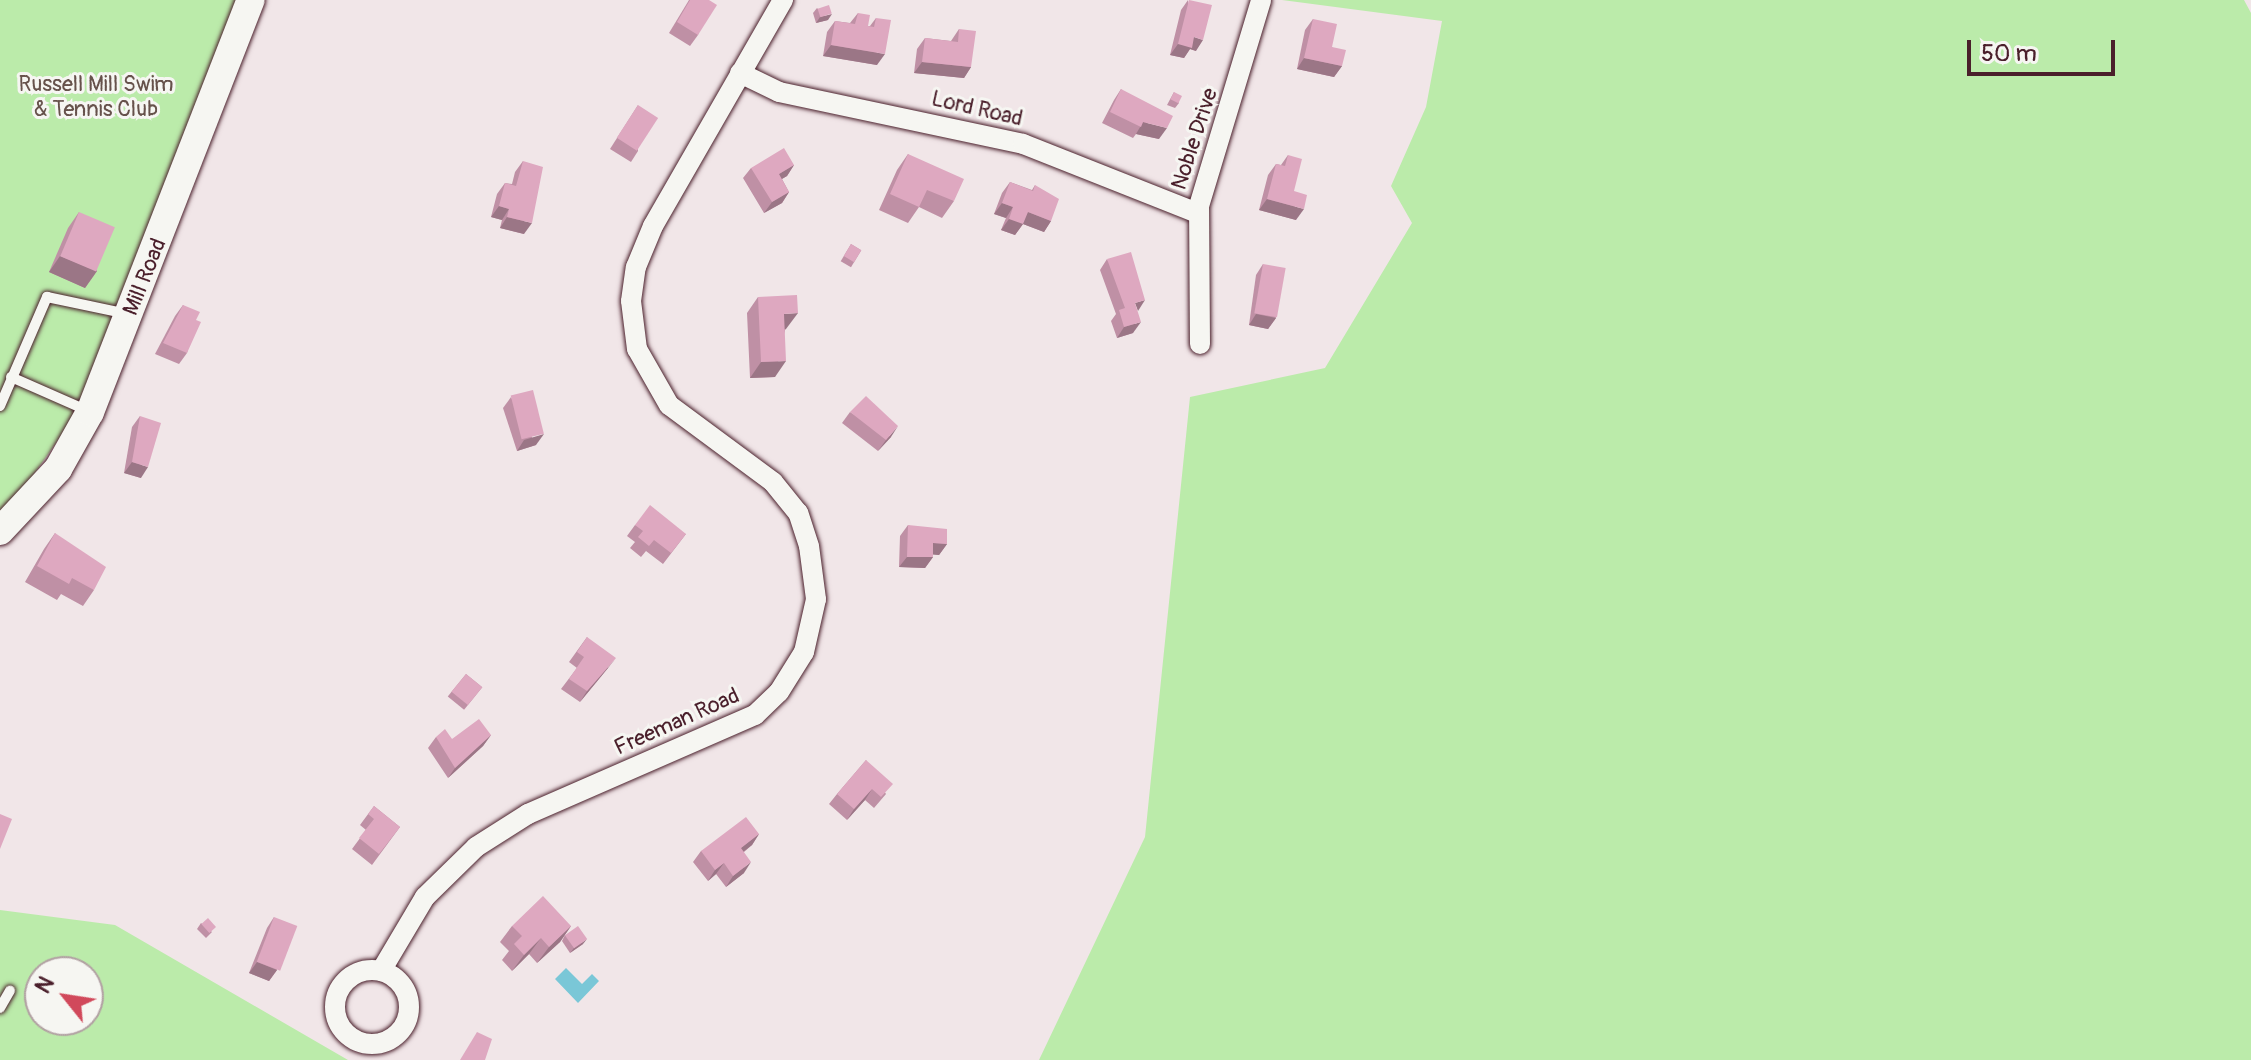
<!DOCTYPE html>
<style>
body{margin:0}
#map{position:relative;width:2251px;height:1060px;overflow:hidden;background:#f1e6e8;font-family:Pangolin,sans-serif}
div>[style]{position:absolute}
.green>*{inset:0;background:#bbebaa}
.water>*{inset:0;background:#7ac7d7}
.roads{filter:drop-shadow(0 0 2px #4a1f2b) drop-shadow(0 0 2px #4a1f2b)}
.service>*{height:10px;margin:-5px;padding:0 5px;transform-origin:5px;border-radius:5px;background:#f6f6f2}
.minor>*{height:20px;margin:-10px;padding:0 10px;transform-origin:10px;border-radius:10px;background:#f6f6f2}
.minor>.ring{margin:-10px;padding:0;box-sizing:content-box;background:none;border:20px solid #f6f6f2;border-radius:50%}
.secondary>*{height:28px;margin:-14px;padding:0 14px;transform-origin:14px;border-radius:14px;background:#f6f6f2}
.wall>*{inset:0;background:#bf90a5;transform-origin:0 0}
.shaded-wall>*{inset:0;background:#9b7686}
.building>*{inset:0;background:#dea8c0;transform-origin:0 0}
span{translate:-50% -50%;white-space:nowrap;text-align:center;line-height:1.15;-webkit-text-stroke:6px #f6f6f2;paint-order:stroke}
.park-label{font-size:22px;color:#66524b}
.street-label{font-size:22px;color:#4a1f2b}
.north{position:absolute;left:24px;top:956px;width:80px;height:80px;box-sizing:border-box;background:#f6f6f2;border:2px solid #b1a0a2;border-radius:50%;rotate:300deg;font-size:22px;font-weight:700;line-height:32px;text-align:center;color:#4a1f2b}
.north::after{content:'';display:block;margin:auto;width:28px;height:36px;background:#d1495b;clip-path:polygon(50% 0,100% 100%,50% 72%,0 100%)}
.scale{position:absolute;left:1967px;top:40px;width:148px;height:36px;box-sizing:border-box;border:4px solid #4a1f2b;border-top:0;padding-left:10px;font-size:24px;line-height:28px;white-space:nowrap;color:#4a1f2b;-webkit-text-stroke:6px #f6f6f2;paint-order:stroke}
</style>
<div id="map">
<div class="green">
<div style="clip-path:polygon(0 0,239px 0,72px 420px,15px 501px,0 513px)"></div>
<div style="clip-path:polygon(1282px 0,2244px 0,2251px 13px,2251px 1060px,1039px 1060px,1145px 837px,1190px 397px,1325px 368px,1412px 223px,1391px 186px,1426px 107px,1442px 21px)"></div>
<div style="clip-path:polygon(evenodd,0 910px,115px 925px,348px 1060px,0 1060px,0 910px,40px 972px,88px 972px,88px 1020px,40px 1020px,40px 972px)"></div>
</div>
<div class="water">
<div style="clip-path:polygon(566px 968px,582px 984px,592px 974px,599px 981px,578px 1003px,555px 979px)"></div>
</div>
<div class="roads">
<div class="service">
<div style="left:11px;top:377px;width:82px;rotate:23.7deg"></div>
<div style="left:0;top:406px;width:119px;rotate:-66.7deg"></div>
<div style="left:47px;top:297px;width:83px;rotate:11.9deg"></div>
<div style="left:0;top:1008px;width:20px;rotate:-60deg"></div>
</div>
<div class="minor">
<div style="left:740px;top:73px;width:43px;rotate:26deg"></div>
<div style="left:779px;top:92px;width:249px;rotate:12deg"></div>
<div style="left:1023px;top:144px;width:187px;rotate:21.6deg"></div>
<div style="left:1200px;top:344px;width:138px;rotate:-90.4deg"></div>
<div style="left:1199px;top:206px;width:215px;rotate:-73.2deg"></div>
<div class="ring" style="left:335px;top:970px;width:54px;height:54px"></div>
<div style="left:381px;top:971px;width:86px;rotate:-59.3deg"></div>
<div style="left:425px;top:897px;width:71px;rotate:-44.4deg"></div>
<div style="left:476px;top:847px;width:62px;rotate:-32.4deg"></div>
<div style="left:528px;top:814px;width:248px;rotate:-23.6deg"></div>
<div style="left:755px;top:715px;width:33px;rotate:-44deg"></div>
<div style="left:779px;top:692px;width:47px;rotate:-58deg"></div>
<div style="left:804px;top:652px;width:54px;rotate:-77.2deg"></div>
<div style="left:816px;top:599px;width:53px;rotate:-97.5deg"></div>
<div style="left:809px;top:546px;width:35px;rotate:-108deg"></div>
<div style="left:798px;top:513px;width:40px;rotate:-129deg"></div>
<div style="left:773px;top:482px;width:129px;rotate:-143.5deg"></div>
<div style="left:669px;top:405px;width:64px;rotate:-119.7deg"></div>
<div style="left:637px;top:349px;width:48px;rotate:-97.1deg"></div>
<div style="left:631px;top:301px;width:34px;rotate:-82deg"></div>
<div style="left:636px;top:267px;width:44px;rotate:-67.5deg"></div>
<div style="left:653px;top:226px;width:261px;rotate:-60.1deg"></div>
</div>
<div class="secondary">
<div style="left:0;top:531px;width:85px;rotate:-46.9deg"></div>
<div style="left:58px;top:469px;width:65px;rotate:-60.7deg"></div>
<div style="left:90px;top:412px;width:442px;rotate:-68.7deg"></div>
</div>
</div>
<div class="wall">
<div style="clip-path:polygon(689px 0,709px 0,698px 35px,690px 46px,669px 33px)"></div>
<div style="clip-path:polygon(1188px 0,1196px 51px,1190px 49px,1184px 58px,1170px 55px,1181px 10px)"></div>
<div style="clip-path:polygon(817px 8px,828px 20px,816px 23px,813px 13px)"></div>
<div style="clip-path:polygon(858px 13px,868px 26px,870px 26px,876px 18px,877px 65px,823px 56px,827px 32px,835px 21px,850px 23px)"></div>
<div style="clip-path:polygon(1313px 19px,1332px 47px,1342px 66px,1334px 77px,1297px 69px,1305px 30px)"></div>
<div style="clip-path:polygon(959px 29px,971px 67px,964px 78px,914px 73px,917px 49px,925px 38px,951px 41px)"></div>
<div style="clip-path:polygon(1121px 89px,1159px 139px,1136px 134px,1133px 138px,1102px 123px,1114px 100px)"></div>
<div style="clip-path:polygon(1174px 92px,1179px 103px,1175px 108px,1167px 105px)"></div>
<div style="clip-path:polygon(638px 105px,638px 151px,631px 162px,610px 149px)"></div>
<div style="clip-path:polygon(908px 154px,954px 201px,942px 218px,919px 207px,908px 223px,879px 210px,897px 170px)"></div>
<div style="clip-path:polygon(1288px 155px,1294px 191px,1296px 220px,1259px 210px,1268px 175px,1276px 164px,1281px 165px)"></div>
<div style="clip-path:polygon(523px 161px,524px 234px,500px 228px,502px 220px,491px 217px,497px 194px,505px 183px,512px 184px,515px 172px)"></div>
<div style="clip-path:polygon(794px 165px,787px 176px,782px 179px,789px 192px,782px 203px,764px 213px,743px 178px,751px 168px)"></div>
<div style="clip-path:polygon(1010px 182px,1032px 190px,1035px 185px,1051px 221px,1044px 232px,1023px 224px,1015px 235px,1001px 230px,1006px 218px,994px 214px,1002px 193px)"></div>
<div style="clip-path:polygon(79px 212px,97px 271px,85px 288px,49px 272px,68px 228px)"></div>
<div style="left:851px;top:244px;width:12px;height:20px;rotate:31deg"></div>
<div style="clip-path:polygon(1107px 259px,1137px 311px,1133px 333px,1117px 338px,1111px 321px,1116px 314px,1100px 270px)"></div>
<div style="clip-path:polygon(1263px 264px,1276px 318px,1268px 329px,1249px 325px,1256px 275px)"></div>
<div style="clip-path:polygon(758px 297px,786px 329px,785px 330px,775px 377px,750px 378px,747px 313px)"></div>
<div style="clip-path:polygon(183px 305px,196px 320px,187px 353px,179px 364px,155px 354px,175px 316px)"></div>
<div style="clip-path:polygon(511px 397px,536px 445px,517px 451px,503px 408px)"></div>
<div style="clip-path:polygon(850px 412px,891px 437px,878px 451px,842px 423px)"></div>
<div style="clip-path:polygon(140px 416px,141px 478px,124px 473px,132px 427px)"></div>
<div style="clip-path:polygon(635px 525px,686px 534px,663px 564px,646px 551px,641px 557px,630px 548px,635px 542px,627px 536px)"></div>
<div style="clip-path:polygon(908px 525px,947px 544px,939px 555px,933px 554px,933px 557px,925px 568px,899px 567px,900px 536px)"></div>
<div style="clip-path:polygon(55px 533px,94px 590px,83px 606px,61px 594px,57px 600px,25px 582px,44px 549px)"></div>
<div style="clip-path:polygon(587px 637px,608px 668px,580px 702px,561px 689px,577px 668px,569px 662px)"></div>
<div style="left:466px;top:674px;width:21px;height:29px;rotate:39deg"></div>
<div style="clip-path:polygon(491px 735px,483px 746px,448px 778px,428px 748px,436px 737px,452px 739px)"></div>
<div style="clip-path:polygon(866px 760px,886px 794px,874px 808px,865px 800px,847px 820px,829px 804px,837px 794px)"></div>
<div style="clip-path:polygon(374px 806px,400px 827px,372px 865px,352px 849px,366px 830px,360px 825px)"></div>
<div style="clip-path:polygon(759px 834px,752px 845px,744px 852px,744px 873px,726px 887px,716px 874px,708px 881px,693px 862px,701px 851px)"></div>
<div style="clip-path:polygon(274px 917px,277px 970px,269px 981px,249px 973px,267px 928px)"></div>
<div style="clip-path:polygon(201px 923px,212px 932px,206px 938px,197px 929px)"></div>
<div style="clip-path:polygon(512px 926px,571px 926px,560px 942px,537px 963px,529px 954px,512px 971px,502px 960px,509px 951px,500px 942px)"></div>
<div style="clip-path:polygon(565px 935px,583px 944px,570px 953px,562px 941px)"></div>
</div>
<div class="shaded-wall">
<div style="clip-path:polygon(832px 14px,828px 20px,816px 23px,820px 17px)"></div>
<div style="clip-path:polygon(1194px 37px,1203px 40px,1196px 51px,1190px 49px,1184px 58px,1170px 55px,1178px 44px)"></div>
<div style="clip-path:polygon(831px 45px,885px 54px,877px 65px,823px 56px)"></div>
<div style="clip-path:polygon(1304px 58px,1342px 66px,1334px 77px,1297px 69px)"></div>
<div style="clip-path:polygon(922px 62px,971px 67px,964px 78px,914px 73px)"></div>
<div style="clip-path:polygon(1143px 122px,1167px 128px,1159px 139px,1136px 134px)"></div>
<div style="clip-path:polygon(794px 165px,787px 176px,771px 185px,779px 174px)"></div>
<div style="clip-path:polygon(789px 192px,782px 203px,764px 213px,772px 202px)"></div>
<div style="clip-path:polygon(1267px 199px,1304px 209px,1296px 220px,1259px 210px)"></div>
<div style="clip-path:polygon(1002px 203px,1013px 207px,1006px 218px,994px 214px)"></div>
<div style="clip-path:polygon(499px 206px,509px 209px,502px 220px,491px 217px)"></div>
<div style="clip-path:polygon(1028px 212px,1051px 221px,1044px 232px,1023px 224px,1015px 235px,1001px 230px,1009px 219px)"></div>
<div style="clip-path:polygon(507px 217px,532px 223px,524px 234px,500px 228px)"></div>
<div style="clip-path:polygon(60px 256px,97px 271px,85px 288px,49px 272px)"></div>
<div style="clip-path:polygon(1145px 300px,1138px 311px,1135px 303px)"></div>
<div style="clip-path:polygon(798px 313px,786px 329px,773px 330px,784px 314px)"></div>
<div style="clip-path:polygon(1256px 314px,1276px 318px,1268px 329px,1249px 325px)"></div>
<div style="clip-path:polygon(1141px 322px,1133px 333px,1117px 338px,1124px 327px)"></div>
<div style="clip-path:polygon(786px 361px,775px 377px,750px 378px,761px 362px)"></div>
<div style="clip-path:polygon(898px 426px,891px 437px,878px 451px,886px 440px)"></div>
<div style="clip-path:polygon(544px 434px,536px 445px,517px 451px,524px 440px)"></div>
<div style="clip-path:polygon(132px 462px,148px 467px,141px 478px,124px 473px)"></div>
<div style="clip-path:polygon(933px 543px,947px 544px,939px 555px,925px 554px)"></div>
<div style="clip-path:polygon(907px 557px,933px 557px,925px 568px,899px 567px)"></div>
<div style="clip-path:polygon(616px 658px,608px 668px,580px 702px,587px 691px)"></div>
<div style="clip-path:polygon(491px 735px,483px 746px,448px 778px,455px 768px)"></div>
<div style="clip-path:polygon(872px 789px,865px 800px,847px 820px,854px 809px)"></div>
<div style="clip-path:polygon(759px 834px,752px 845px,734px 859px,741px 848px)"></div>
<div style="clip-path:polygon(751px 862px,744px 873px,726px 887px,733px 876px)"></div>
<div style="clip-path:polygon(724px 863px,716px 874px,708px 881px,715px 870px)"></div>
<div style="clip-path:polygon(571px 926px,560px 942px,537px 963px,549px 947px)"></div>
<div style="clip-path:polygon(541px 938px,529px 954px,512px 971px,524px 955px)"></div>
<div style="clip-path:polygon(587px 939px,583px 944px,570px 953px,574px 948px)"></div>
<div style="clip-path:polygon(257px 962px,277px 970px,269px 981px,249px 973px)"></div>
</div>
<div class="building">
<div style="clip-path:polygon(690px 0,709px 0,717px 5px,698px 35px,677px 22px)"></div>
<div style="clip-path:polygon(1189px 0,1212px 5px,1203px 40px,1194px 37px,1192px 48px,1178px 44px)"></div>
<div style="left:829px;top:5px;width:9px;height:12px;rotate:72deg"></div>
<div style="clip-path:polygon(858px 13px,870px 15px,868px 26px,874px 27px,876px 18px,891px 20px,885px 54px,831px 45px,835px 21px,855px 24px)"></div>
<div style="clip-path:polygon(1313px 19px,1337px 24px,1332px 47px,1346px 50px,1342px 66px,1304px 58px)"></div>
<div style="clip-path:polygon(959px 29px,976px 31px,971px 67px,922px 62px,925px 38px,958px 42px)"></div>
<div style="clip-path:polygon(1121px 89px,1173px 116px,1167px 128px,1143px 122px,1141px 127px,1110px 112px)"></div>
<div style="left:1174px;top:92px;width:9px;height:8px;rotate:27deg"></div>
<div style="left:638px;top:105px;width:24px;height:39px;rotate:33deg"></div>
<div style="clip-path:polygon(784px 148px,794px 165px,779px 174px,789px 192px,772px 202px,751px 168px)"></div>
<div style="clip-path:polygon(908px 154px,964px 179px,954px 201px,927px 190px,919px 207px,890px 194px)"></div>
<div style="clip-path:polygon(1288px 155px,1302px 159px,1294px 191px,1307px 195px,1304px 209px,1267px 199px,1276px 164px,1285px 166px)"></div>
<div style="clip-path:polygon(523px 161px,543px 167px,532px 223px,507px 217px,509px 209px,499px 206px,505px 183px,516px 186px)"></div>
<div style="clip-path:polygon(1010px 182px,1033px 191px,1035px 185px,1059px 199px,1051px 221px,1028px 212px,1023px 224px,1009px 219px,1013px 207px,1002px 203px)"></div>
<div style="left:79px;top:212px;width:39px;height:48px;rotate:23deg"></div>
<div style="left:851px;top:244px;width:12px;height:14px;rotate:31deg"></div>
<div style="clip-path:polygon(1131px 252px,1145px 300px,1135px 303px,1141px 322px,1124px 327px,1119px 310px,1125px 308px,1107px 259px)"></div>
<div style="left:1263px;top:264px;width:23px;height:50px;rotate:10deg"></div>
<div style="clip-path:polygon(797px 295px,798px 313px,784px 314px,786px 361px,761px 362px,758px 297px)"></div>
<div style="clip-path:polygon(183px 305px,200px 312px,196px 320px,201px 322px,187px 353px,163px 343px)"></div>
<div style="left:533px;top:390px;width:45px;height:23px;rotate:76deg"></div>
<div style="clip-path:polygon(866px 396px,898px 426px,886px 440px,850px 412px)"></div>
<div style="clip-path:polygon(140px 416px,161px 423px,148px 467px,132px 462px)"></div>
<div style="clip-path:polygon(650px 505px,686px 534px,671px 553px,654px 540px,649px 546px,638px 537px,643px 531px,635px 525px)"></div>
<div style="clip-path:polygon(908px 525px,947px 529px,947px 544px,933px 543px,933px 557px,907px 557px)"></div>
<div style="clip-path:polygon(55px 533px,106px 567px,94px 590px,72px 578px,69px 584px,37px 566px)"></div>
<div style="clip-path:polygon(587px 637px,616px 658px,587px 691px,569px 679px,584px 657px,577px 652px)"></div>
<div style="left:466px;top:674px;width:21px;height:23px;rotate:39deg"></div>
<div style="clip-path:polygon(479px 719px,491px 735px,455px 768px,436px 737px,445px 729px,452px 739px)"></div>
<div style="clip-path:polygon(866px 760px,893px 784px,881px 797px,872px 789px,854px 809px,837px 794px)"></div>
<div style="clip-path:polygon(374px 806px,400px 827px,379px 854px,359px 838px,374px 819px,368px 814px)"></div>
<div style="clip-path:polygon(0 814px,12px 819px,0 849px)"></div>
<div style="clip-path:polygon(746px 817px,759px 834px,741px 848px,751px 862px,733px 876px,724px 863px,715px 870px,701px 851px)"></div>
<div style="clip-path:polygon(543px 896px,571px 926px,549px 947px,541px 938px,524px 955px,514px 944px,522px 936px,512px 926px)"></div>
<div style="left:274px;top:917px;width:25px;height:48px;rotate:21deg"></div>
<div style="left:208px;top:918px;width:12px;height:9px;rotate:48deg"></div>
<div style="left:578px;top:926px;width:16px;height:16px;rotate:55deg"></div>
<div style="clip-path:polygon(477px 1032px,492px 1039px,485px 1060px,460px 1060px)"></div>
</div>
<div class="park-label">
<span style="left:96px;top:97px">Russell Mill Swim<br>&amp; Tennis Club</span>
</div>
<div class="street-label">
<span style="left:977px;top:109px;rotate:13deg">Lord Road</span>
<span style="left:1195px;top:139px;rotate:-72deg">Noble Drive</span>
<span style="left:145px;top:277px;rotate:-68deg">Mill Road</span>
<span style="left:677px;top:722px;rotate:-24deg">Freeman Road</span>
</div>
<div class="north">N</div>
<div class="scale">50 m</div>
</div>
